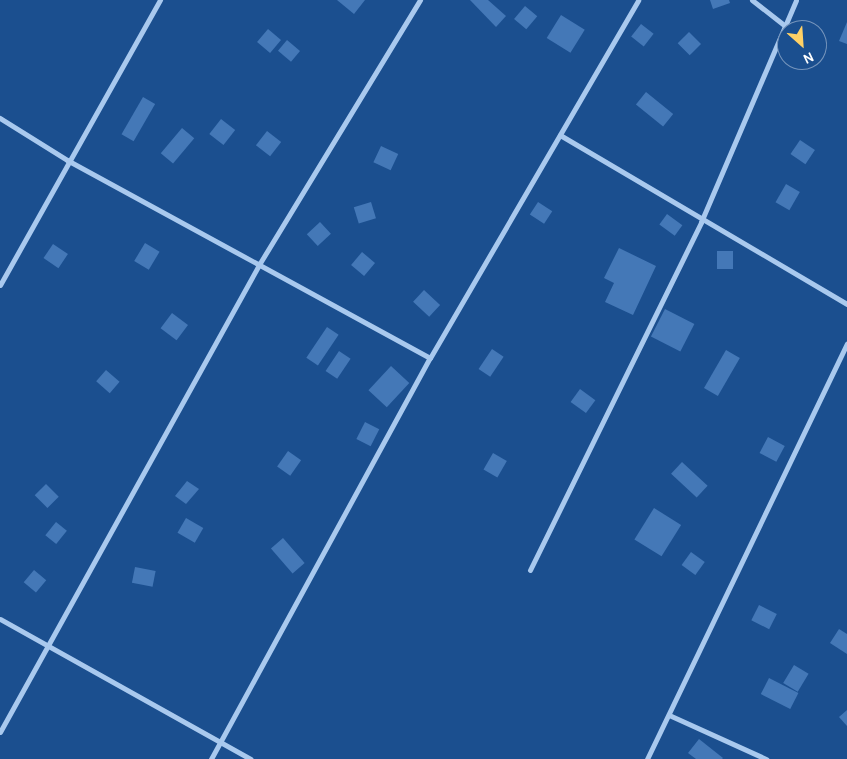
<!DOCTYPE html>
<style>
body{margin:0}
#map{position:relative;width:847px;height:759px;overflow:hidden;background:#1b4f8f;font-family:Karla,sans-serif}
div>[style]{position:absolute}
.building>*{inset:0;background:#4478b7;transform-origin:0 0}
.street>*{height:5px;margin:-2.5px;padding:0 2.5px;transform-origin:2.5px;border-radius:2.5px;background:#a9c9ee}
span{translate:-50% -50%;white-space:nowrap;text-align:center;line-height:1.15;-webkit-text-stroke:4px #1b4f8f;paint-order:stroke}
.north{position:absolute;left:777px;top:20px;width:50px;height:50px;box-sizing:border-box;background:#1b4f8f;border:1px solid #7695bc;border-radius:50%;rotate:154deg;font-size:14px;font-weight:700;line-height:20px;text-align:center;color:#fff}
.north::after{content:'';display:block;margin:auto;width:18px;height:22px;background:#ffd166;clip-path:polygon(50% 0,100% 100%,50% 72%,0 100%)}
</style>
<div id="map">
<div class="building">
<div style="clip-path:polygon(337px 0,365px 0,354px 14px)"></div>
<div style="clip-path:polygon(470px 0,488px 0,506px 16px,496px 27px)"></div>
<div style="clip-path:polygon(710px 0,729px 0,730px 3px,713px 9px)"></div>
<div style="left:525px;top:6px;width:16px;height:17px;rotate:40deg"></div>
<div style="left:561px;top:15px;width:28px;height:27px;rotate:32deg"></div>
<div style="clip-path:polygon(847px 22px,847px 44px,839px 41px)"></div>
<div style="left:641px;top:24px;width:16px;height:16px;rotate:38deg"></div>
<div style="left:268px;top:29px;width:17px;height:17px;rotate:40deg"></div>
<div style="left:689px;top:32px;width:17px;height:16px;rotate:45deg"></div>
<div style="left:287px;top:40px;width:17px;height:14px;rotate:40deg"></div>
<div style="left:646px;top:92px;width:35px;height:16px;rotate:39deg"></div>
<div style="left:143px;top:97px;width:14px;height:43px;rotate:30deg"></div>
<div style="left:221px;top:119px;width:18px;height:19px;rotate:38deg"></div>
<div style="left:182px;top:128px;width:16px;height:33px;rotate:40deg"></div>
<div style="left:267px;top:131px;width:18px;height:18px;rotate:38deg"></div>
<div style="left:800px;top:140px;width:18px;height:17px;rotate:34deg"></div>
<div style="left:381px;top:146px;width:19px;height:18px;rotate:25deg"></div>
<div style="left:786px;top:184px;width:16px;height:21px;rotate:30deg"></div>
<div style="left:371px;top:202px;width:17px;height:18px;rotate:73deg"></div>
<div style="left:538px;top:202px;width:17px;height:15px;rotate:33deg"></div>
<div style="left:667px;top:214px;width:19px;height:13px;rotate:36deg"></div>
<div style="left:320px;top:222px;width:16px;height:18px;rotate:47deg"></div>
<div style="left:145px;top:243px;width:17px;height:21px;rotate:31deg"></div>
<div style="left:53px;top:244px;width:18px;height:17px;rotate:34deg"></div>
<div style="clip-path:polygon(619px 248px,656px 266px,633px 315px,605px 302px,614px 283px,604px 278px)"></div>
<div style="left:717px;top:251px;width:16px;height:18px"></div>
<div style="left:362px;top:252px;width:17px;height:17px;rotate:40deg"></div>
<div style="left:424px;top:290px;width:22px;height:16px;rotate:43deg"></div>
<div style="left:665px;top:309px;width:33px;height:31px;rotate:27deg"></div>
<div style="left:172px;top:313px;width:20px;height:19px;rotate:37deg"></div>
<div style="left:327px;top:327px;width:14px;height:37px;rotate:34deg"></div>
<div style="left:492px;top:349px;width:14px;height:24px;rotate:34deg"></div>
<div style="left:726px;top:350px;width:16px;height:44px;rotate:30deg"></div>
<div style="left:339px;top:351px;width:14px;height:24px;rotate:34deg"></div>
<div style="left:391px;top:366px;width:25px;height:33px;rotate:43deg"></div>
<div style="left:106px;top:370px;width:18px;height:15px;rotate:41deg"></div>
<div style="left:580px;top:389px;width:19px;height:16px;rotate:36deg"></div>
<div style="left:365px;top:422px;width:16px;height:19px;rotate:27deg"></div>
<div style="left:768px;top:437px;width:19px;height:18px;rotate:28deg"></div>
<div style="left:288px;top:451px;width:16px;height:19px;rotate:35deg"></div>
<div style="left:493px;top:453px;width:16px;height:19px;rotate:30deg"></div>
<div style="left:682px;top:462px;width:35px;height:16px;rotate:43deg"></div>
<div style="clip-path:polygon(187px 481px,199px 489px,186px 504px,175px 496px)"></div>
<div style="left:46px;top:484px;width:18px;height:16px;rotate:45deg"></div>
<div style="left:654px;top:508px;width:32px;height:37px;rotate:32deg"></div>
<div style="left:186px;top:518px;width:20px;height:17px;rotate:30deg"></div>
<div style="left:56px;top:522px;width:14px;height:17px;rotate:39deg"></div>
<div style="left:283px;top:538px;width:33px;height:16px;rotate:49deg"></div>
<div style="left:691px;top:552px;width:17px;height:16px;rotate:36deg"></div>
<div style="left:135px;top:567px;width:21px;height:16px;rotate:11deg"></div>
<div style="left:34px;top:570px;width:16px;height:16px;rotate:40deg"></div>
<div style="left:759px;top:605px;width:20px;height:17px;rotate:27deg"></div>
<div style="clip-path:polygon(839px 629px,847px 634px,847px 654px,830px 643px)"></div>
<div style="left:794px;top:665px;width:17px;height:21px;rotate:31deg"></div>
<div style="left:769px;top:678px;width:33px;height:18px;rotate:27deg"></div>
<div style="clip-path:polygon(847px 710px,847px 726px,839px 717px)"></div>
<div style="clip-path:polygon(699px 739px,723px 758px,722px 759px,696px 759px,688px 753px)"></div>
</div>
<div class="street">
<div style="left:752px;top:0;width:41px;rotate:38deg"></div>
<div style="left:0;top:118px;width:79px;rotate:32.1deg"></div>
<div style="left:67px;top:160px;width:413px;rotate:28.6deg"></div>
<div style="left:560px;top:135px;width:333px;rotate:30.5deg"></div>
<div style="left:0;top:285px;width:327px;rotate:-60.7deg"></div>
<div style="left:530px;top:570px;width:388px;rotate:-63.8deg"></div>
<div style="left:701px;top:222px;width:241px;rotate:-66.8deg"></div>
<div style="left:0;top:619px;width:287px;rotate:29.2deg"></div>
<div style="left:669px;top:715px;width:107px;rotate:24.4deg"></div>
<div style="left:0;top:732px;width:536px;rotate:-61deg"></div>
<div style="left:260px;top:263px;width:308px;rotate:-58.7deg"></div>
<div style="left:211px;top:759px;width:457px;rotate:-61.4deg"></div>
<div style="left:430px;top:358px;width:414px;rotate:-59.8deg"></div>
<div style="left:647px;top:759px;width:461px;rotate:-64.3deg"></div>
</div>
<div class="north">N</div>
</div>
